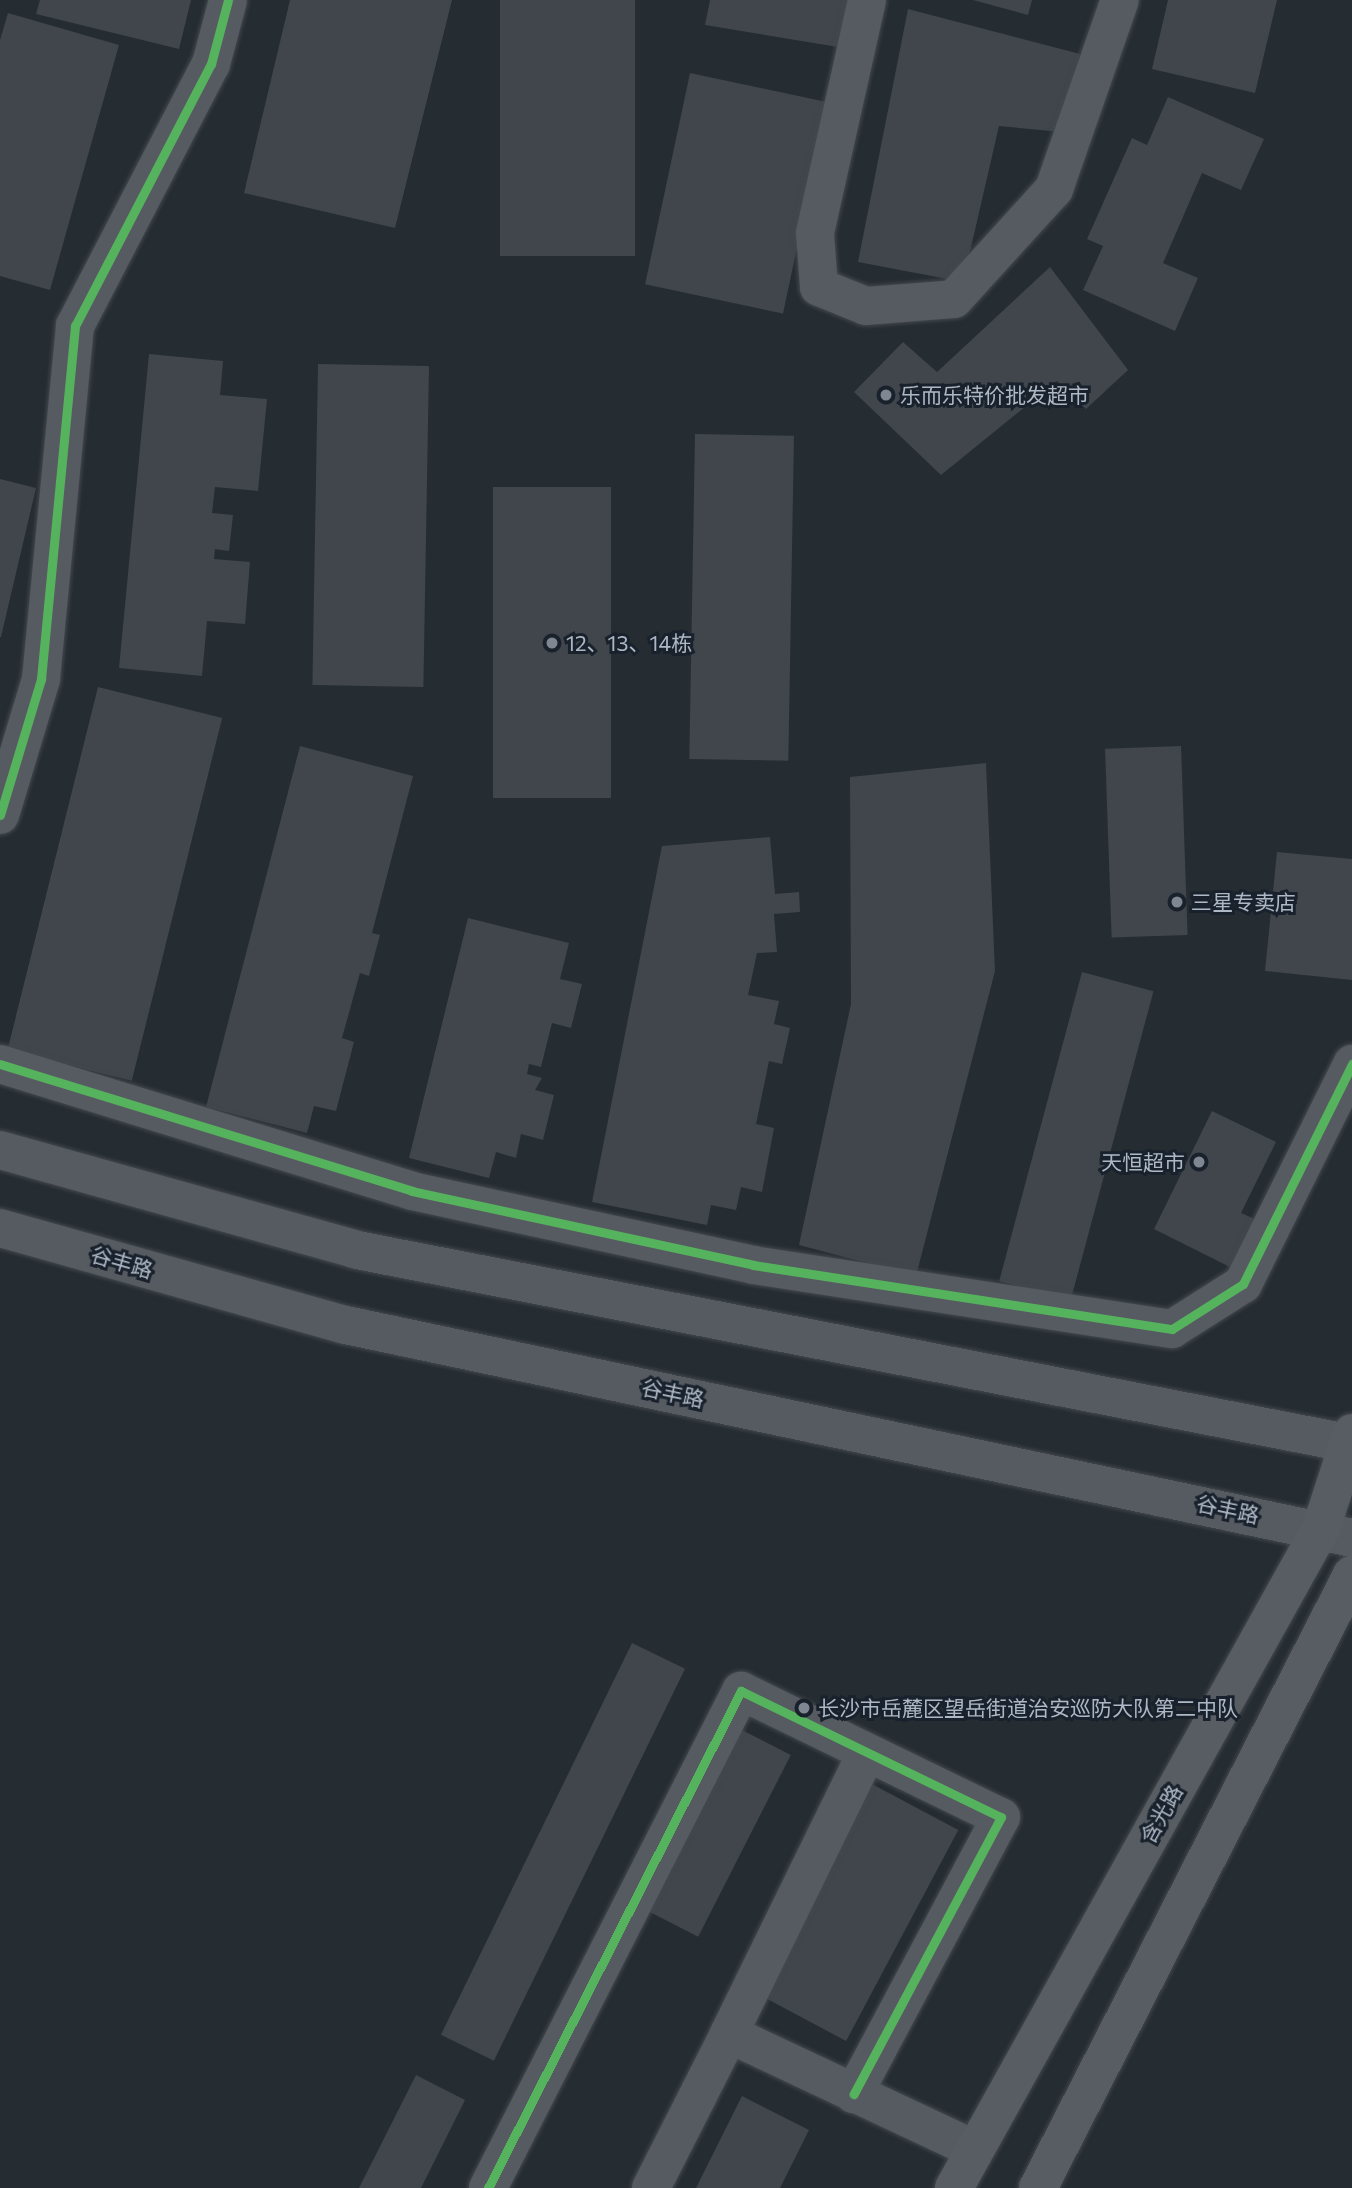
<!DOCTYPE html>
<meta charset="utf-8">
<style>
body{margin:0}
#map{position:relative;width:1352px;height:2188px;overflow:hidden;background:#252c32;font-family:Commissioner,"Noto Sans SC",sans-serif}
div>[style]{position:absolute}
.building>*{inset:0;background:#40464c;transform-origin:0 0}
.roads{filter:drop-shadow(0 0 2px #43484d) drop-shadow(0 0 2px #43484d)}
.minor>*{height:38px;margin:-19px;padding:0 19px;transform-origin:19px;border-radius:19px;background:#565a61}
.major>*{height:38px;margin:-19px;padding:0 19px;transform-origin:19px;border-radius:19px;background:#585d63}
.cycleway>*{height:9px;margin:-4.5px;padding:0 4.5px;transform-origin:4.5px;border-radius:4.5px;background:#56b35d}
.dots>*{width:19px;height:19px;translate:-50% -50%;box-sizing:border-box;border:4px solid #19222c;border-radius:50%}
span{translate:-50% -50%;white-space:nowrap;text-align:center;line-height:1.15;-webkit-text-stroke:6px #19222c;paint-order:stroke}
.poi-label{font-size:21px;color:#aeb8c5}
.left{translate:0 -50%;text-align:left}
.right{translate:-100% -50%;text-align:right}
.street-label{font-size:21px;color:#aeb8c5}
</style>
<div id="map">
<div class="building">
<div style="clip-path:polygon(40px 0,191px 0,179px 49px,36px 14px)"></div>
<div style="clip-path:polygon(290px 0,452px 0,395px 228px,244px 193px)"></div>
<div style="left:500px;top:0;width:135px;height:256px"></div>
<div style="clip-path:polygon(710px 0,852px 0,844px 48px,705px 25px)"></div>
<div style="clip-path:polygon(973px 0,1032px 0,1028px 15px)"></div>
<div style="clip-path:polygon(1168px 0,1277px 0,1255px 93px,1152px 69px)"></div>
<div style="clip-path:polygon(908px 9px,1080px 54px,1061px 132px,999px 126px,963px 282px,858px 262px)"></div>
<div style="clip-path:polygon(8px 13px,119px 45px,50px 290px,0 276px,0 40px)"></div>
<div style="left:690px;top:73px;width:141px;height:216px;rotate:12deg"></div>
<div style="clip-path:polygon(1168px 97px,1264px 139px,1241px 190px,1202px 173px,1163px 263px,1198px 278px,1175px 331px,1083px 290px,1103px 246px,1087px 239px,1132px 138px,1147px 145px)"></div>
<div style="clip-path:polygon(1050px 267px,1128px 370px,1086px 409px,1057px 381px,941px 475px,854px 392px,903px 342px,937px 372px)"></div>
<div style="clip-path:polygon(149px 354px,223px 361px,220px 395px,267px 399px,258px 491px,215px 487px,212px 513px,233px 515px,229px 551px,215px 549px,214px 559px,250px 562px,245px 624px,207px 621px,202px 676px,119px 668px)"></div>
<div style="left:318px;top:364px;width:111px;height:321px;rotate:1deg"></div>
<div style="left:695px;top:434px;width:99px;height:325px;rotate:1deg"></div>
<div style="clip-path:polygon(0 479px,36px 488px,1px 637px,0 637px)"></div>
<div style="left:493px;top:487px;width:118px;height:311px"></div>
<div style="left:98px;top:687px;width:128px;height:374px;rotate:14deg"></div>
<div style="clip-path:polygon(300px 746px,413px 776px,372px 933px,380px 935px,369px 976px,360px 973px,342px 1038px,354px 1042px,336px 1111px,314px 1106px,307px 1133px,206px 1107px)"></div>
<div style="left:1181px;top:746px;width:189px;height:76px;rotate:88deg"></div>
<div style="clip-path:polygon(986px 763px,995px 971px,916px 1276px,799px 1245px,851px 1004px,850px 777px)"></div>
<div style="clip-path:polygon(770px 837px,775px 894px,799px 892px,800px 912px,774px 914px,777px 952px,757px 953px,748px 995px,779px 1001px,774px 1024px,790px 1028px,782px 1064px,769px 1061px,756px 1124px,774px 1128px,762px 1192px,741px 1187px,736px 1210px,711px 1205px,707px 1225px,592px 1202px,662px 846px)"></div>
<div style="clip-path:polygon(1277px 852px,1352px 859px,1352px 980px,1265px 971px)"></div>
<div style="clip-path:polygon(468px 918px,569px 943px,560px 979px,582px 984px,571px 1028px,552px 1023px,541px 1067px,529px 1064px,527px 1074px,542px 1078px,535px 1090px,554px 1095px,543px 1140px,521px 1134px,516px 1158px,496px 1152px,489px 1178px,409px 1158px)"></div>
<div style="left:1082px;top:972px;width:74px;height:320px;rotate:15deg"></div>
<div style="clip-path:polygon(1212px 1111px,1276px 1142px,1241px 1213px,1257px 1220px,1234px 1269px,1154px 1229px)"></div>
<div style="left:632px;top:1643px;width:59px;height:436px;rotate:26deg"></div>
<div style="left:740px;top:1729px;width:57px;height:204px;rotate:27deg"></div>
<div style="left:870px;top:1783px;width:100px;height:239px;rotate:28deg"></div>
<div style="clip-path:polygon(416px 2075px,465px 2100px,421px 2188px,359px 2188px)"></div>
<div style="clip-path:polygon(742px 2096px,809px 2130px,780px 2188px,696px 2188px)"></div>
</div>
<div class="roads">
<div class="minor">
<div style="left:867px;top:0;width:239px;rotate:102.6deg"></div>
<div style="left:815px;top:233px;width:54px;rotate:85.8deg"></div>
<div style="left:819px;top:287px;width:51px;rotate:22deg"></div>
<div style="left:866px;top:306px;width:88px;rotate:-4.5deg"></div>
<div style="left:954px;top:299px;width:149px;rotate:-47.7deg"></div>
<div style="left:1054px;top:189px;width:200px;rotate:-70.8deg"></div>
<div style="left:0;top:815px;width:142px;rotate:-73.2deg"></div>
<div style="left:41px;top:679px;width:355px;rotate:-84.5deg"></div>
<div style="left:75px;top:326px;width:295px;rotate:-62.6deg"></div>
<div style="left:211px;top:64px;width:66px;rotate:-75.1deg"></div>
<div style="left:0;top:1064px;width:431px;rotate:17.1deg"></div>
<div style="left:412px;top:1191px;width:349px;rotate:12.2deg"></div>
<div style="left:753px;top:1265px;width:424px;rotate:8.7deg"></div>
<div style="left:1172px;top:1329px;width:84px;rotate:-32.4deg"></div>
<div style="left:1243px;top:1284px;width:246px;rotate:-63.6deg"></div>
<div style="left:0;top:1150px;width:371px;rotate:15.6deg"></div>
<div style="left:357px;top:1250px;width:1014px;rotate:11.03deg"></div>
<div style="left:0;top:1228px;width:359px;rotate:15.7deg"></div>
<div style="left:346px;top:1325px;width:1028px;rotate:11.95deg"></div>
<div style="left:865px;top:1756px;width:309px;rotate:116.1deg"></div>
<div style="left:729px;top:2034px;width:270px;rotate:25.2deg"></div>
<div style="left:488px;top:2188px;width:558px;rotate:-63.02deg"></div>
<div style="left:741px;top:1691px;width:289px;rotate:25.9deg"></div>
<div style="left:1001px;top:1817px;width:314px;rotate:118deg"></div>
<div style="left:651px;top:2188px;width:173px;rotate:-63.1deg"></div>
</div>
<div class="major">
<div style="left:954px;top:2188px;width:755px;rotate:-60.92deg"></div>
<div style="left:1321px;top:1528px;width:100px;rotate:-71.9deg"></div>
<div style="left:1038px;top:2188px;width:689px;rotate:-62.88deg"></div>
</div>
</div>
<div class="cycleway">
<div style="left:0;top:815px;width:142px;rotate:-73.2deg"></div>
<div style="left:41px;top:679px;width:355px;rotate:-84.5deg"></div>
<div style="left:75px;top:326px;width:295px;rotate:-62.6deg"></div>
<div style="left:211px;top:64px;width:66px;rotate:-75.1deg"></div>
<div style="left:0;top:1064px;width:431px;rotate:17.1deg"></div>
<div style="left:412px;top:1191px;width:349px;rotate:12.2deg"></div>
<div style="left:753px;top:1265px;width:424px;rotate:8.7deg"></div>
<div style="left:1172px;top:1329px;width:84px;rotate:-32.4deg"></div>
<div style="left:1243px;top:1284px;width:246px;rotate:-63.6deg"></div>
<div style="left:488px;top:2188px;width:558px;rotate:-63.02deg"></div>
<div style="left:741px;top:1691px;width:289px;rotate:25.9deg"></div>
<div style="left:1001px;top:1817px;width:314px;rotate:118deg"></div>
</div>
<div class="dots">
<div style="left:886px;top:395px;background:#7e8792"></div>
<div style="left:552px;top:643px;background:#7e8792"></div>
<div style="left:1177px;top:902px;background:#7e8792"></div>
<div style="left:1199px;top:1162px;background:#7e8792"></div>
<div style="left:804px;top:1708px;background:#7e8792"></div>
</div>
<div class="poi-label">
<span class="left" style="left:900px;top:395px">乐而乐特价批发超市</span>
<span class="left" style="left:566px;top:643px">12、13、14栋</span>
<span class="left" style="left:1191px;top:902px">三星专卖店</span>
<span class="right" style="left:1185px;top:1162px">天恒超市</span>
<span class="left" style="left:818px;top:1708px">长沙市岳麓区望岳街道治安巡防大队第二中队</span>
</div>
<div class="street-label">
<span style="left:122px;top:1262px;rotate:16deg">谷丰路</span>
<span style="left:673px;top:1393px;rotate:12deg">谷丰路</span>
<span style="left:1228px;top:1509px;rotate:12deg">谷丰路</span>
<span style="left:1161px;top:1814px;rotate:-61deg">含光路</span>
</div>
</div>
